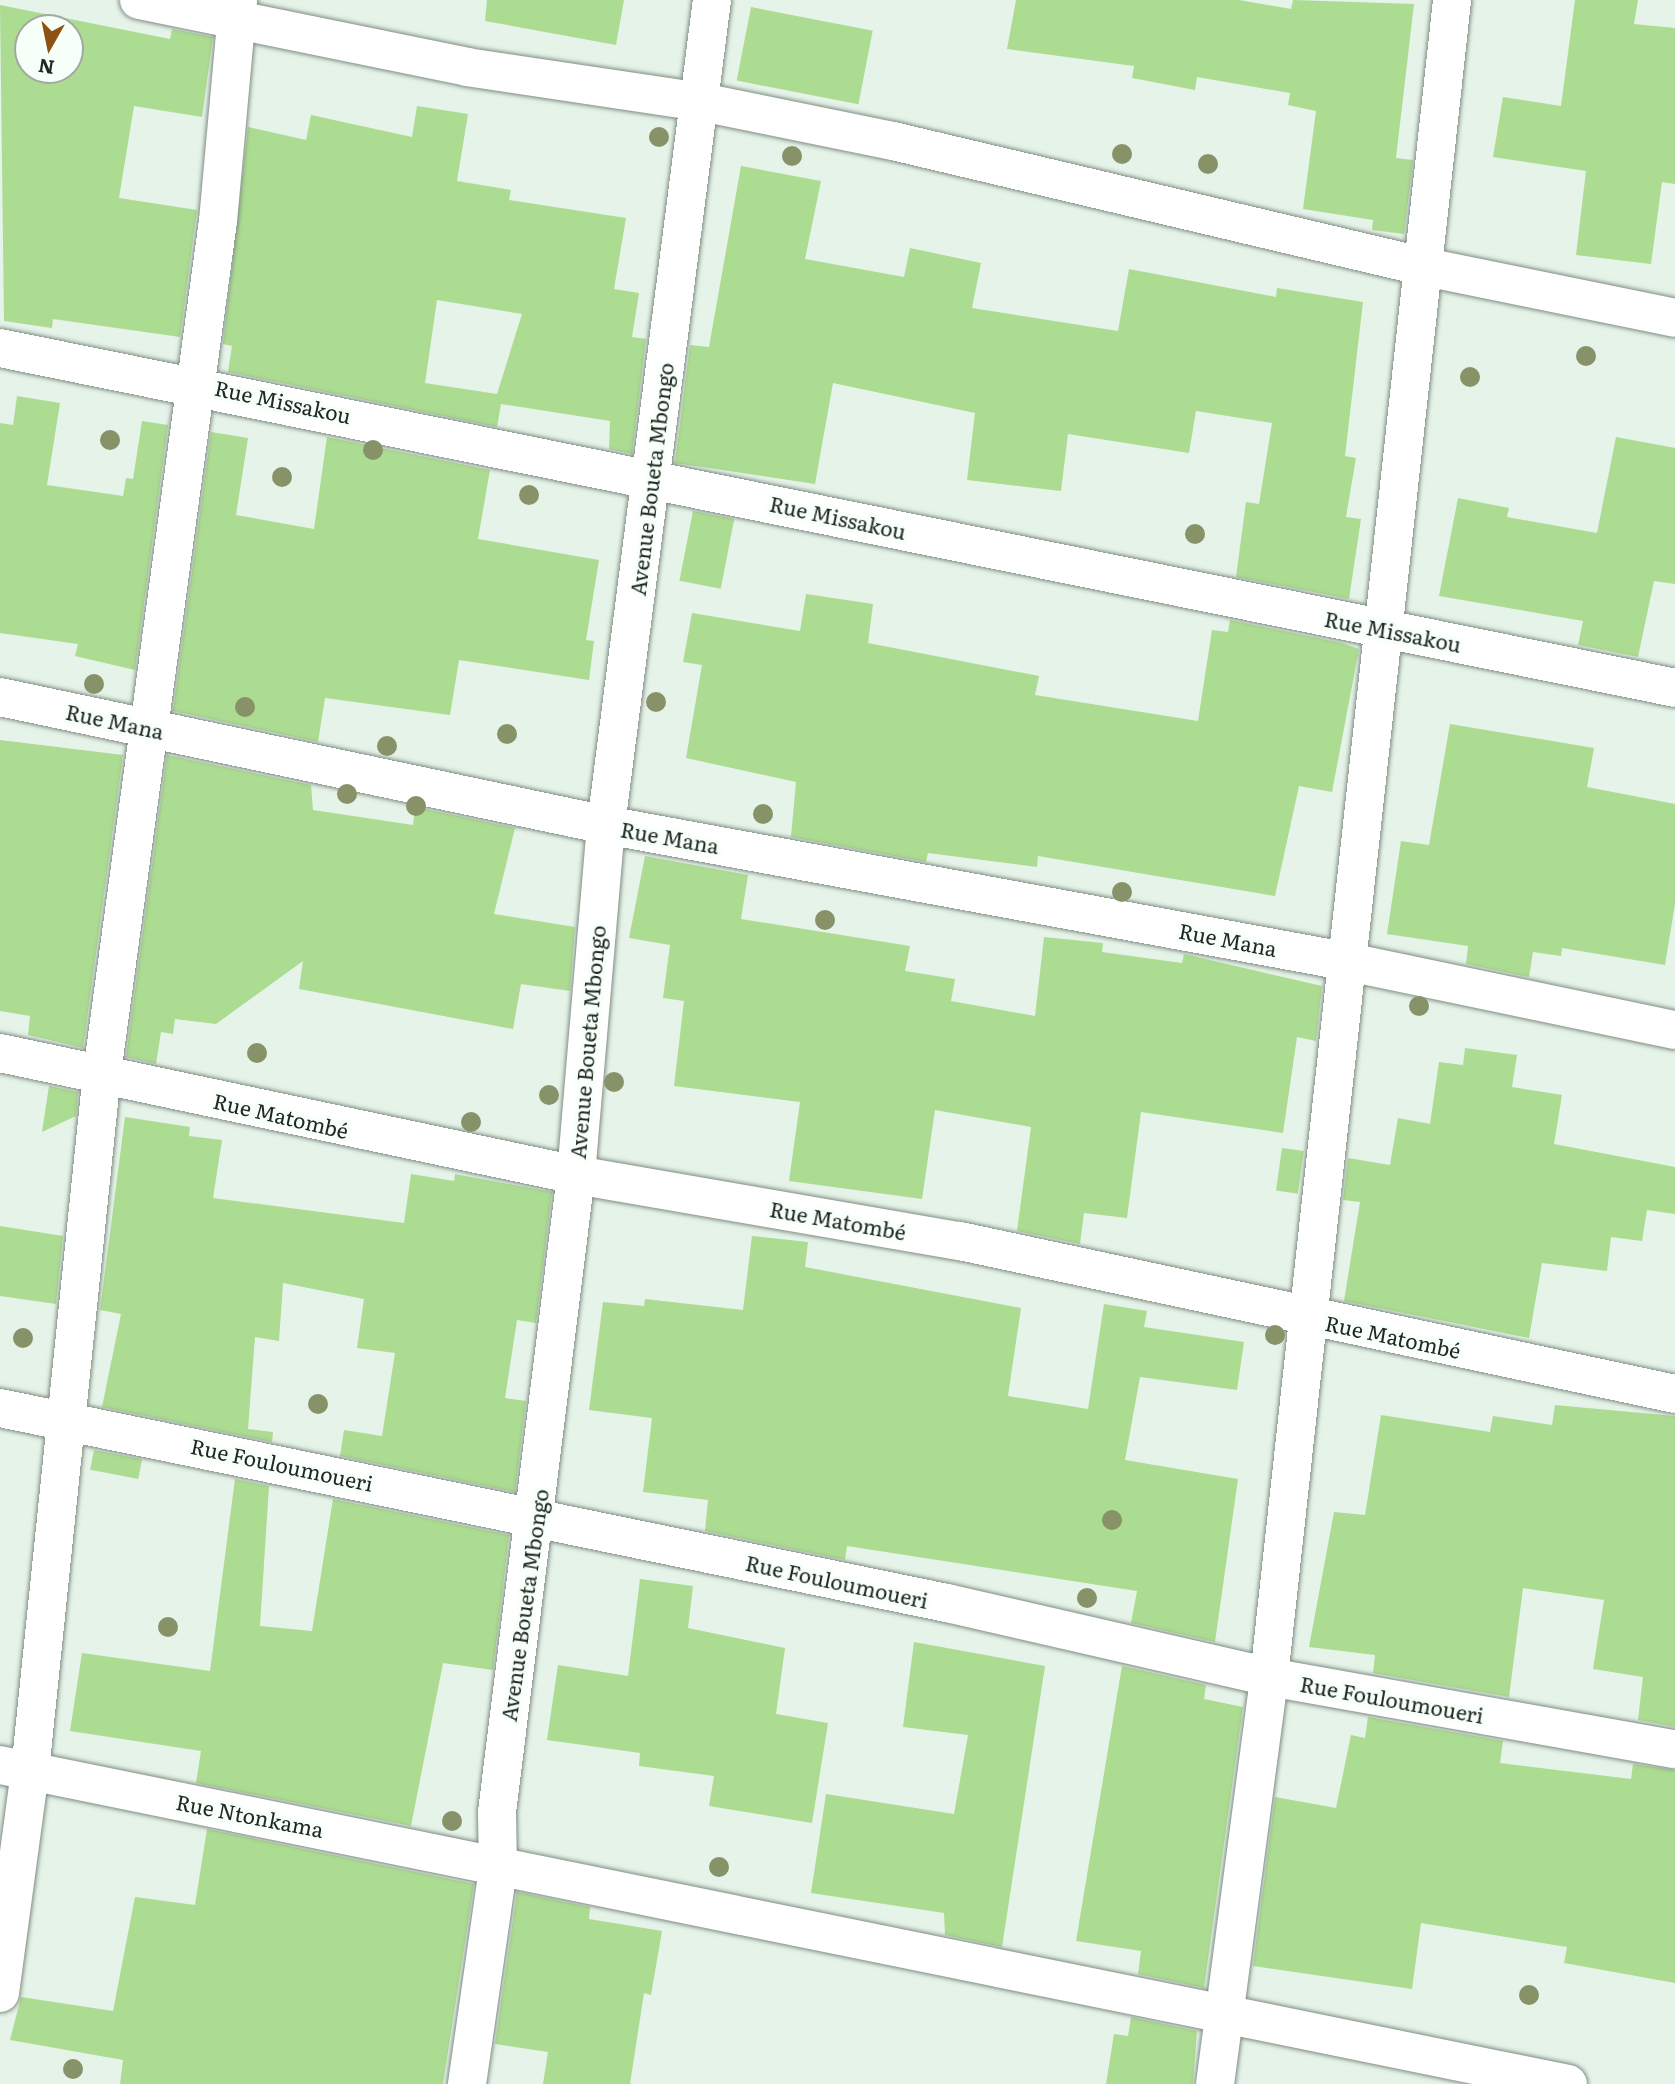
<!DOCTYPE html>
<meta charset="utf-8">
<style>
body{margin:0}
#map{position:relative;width:1675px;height:2084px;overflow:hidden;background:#e5f3e9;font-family:Literata,serif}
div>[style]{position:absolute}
.building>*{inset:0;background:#acdc92;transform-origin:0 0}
.roads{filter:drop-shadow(0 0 2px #808d83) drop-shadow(0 0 2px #808d83)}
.minor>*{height:38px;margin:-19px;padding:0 19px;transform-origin:19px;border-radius:19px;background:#fff}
.trees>*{width:20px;height:20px;margin:-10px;border-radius:50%;background:#889269}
span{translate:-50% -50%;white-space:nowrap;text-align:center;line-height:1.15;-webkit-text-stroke:7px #f6fff8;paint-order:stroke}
.street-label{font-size:21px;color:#212723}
.north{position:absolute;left:14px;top:14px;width:70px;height:70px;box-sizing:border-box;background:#f6fff8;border:2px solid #a1a9a3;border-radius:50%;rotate:189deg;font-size:19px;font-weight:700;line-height:28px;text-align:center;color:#212723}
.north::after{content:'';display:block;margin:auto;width:24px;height:32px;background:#8d5111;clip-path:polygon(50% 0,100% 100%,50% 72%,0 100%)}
</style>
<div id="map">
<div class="building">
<div style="clip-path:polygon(487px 0,624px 0,616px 45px,485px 21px)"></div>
<div style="clip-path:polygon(1016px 0,1239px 0,1291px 9px,1293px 0,1414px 4px,1396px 158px,1413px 160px,1404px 234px,1372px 230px,1373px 220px,1303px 209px,1316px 111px,1288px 105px,1290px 93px,1197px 77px,1195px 90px,1132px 78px,1134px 66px,1007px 49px)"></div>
<div style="clip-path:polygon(1575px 0,1638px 0,1634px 24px,1675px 28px,1675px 184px,1662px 182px,1651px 264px,1576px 255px,1586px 171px,1493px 157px,1503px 97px,1561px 106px)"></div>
<div style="clip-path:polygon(evenodd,0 5px,170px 39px,172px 29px,213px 37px,202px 117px,134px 106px,119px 198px,197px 210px,180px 337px,53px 319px,52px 328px,4px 321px,0 5px,28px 28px,70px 28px,70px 70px,28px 70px,28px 28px)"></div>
<div style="left:751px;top:7px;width:124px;height:75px;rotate:11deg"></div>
<div style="clip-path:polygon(evenodd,417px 106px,468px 114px,457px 181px,511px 190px,509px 200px,626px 218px,614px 289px,639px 293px,632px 337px,646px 339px,632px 454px,609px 449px,610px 421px,501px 404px,497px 427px,228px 372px,232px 346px,223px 344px,248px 127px,306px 140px,311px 115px,412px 137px,417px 106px,437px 300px,522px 314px,497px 394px,425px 383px,437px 300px)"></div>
<div style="clip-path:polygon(741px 166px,821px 181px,805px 259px,904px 277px,910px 248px,981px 263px,972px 308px,1118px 331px,1129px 269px,1276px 297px,1277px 288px,1363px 302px,1345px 456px,1356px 458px,1346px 517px,1361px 519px,1349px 599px,1236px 577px,1246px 502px,1259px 504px,1272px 423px,1196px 411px,1189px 453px,1068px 434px,1061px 491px,967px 480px,975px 413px,833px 383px,815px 484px,675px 463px,690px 345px,709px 347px)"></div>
<div style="clip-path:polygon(17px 396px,60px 403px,47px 485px,123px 496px,126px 478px,133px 479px,142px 421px,168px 425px,135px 670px,75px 656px,78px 644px,0 633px,0 423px,13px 425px)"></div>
<div style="clip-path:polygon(211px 432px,248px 438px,236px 515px,314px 529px,327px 437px,490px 470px,478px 539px,599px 560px,586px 640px,594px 641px,589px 680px,459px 660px,450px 715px,325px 698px,318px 742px,173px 711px)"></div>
<div style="clip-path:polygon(1616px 437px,1675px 448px,1675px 584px,1654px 581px,1638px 657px,1578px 645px,1583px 621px,1439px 596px,1458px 498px,1509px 508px,1507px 517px,1597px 533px)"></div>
<div style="left:693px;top:511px;width:42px;height:71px;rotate:11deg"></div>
<div style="clip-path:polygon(806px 594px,873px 604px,868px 643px,1039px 676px,1035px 695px,1198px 721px,1212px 630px,1228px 632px,1230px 620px,1342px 643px,1359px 649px,1332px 792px,1299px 786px,1275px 896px,1038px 856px,1037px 867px,928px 853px,926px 862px,791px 837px,796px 782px,686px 758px,702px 665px,683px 662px,692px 613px,800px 631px)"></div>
<div style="clip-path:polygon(1450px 724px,1594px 748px,1587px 787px,1675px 804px,1675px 904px,1665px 965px,1562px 948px,1561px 956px,1533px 952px,1529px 977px,1466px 964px,1468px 946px,1387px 934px,1401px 841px,1429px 845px)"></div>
<div style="clip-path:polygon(0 740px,123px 755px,83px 1048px,28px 1035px,30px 1016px,0 1011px)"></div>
<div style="clip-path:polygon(167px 755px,311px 785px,313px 810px,413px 825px,415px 807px,515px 828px,494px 914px,575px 927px,570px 991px,521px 984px,513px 1029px,299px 989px,303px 961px,216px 1024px,175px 1019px,173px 1034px,161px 1032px,156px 1064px,126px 1057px)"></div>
<div style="clip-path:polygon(645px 856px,748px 875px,741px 919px,910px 946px,905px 971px,955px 979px,951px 1001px,1035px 1016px,1044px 937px,1103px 943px,1102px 952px,1182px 963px,1184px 954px,1322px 986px,1316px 1041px,1297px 1037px,1283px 1133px,1141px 1112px,1127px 1218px,1084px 1213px,1080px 1244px,1017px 1231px,1031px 1127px,935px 1110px,922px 1199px,789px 1181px,800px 1102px,674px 1086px,684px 1001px,663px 998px,670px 945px,629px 938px)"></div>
<div style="clip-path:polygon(1465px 1048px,1517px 1055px,1512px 1087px,1562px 1095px,1554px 1144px,1675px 1167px,1675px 1214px,1647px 1210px,1642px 1241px,1611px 1237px,1607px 1271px,1542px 1263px,1529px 1338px,1344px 1301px,1360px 1202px,1343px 1200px,1348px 1158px,1390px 1165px,1398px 1118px,1430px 1124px,1439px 1062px,1463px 1065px)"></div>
<div style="clip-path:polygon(49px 1086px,78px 1092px,76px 1116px,42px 1132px)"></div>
<div style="clip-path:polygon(125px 1117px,190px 1127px,189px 1136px,222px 1140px,213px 1198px,404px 1223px,411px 1174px,454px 1181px,455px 1174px,552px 1192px,536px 1323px,517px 1320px,505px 1398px,526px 1401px,515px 1492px,340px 1456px,344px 1430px,382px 1436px,395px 1353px,357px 1348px,364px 1299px,283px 1283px,279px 1341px,255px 1337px,248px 1429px,273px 1432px,272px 1442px,102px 1407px,121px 1314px,100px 1310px)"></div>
<div style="left:1282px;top:1148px;width:22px;height:43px;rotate:8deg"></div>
<div style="clip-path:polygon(0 1226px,63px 1236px,56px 1304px,0 1296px)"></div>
<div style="clip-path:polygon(752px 1236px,808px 1242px,805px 1267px,1021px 1308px,1008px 1396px,1088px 1409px,1104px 1304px,1147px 1311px,1144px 1327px,1244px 1342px,1237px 1390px,1140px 1377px,1125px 1460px,1238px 1479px,1215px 1642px,1131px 1623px,1137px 1591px,847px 1546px,845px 1560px,705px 1531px,708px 1500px,643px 1492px,652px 1418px,589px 1410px,603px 1302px,644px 1306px,645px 1299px,743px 1310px)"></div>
<div style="clip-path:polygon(1555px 1405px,1675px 1416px,1675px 1727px,1638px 1720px,1643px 1677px,1593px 1669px,1604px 1600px,1523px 1588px,1509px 1697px,1373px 1673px,1375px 1655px,1309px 1647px,1334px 1512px,1365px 1515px,1381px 1415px,1490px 1432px,1493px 1416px,1552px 1425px)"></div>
<div style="left:94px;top:1450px;width:49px;height:20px;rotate:11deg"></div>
<div style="clip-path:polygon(235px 1479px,269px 1486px,260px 1626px,312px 1631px,333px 1499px,509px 1535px,493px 1670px,443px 1663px,411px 1826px,196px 1783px,201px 1751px,70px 1731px,82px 1653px,210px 1671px)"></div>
<div style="clip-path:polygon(640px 1579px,693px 1586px,688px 1628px,785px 1648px,776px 1714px,828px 1723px,812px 1823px,709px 1806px,714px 1776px,639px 1766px,640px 1753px,547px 1740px,558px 1665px,628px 1676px)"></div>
<div style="clip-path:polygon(914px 1642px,1045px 1666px,1002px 1947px,945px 1935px,944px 1913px,811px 1893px,826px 1794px,954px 1814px,968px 1735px,903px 1727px)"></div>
<div style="clip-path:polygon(1122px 1666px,1206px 1685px,1204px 1699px,1243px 1707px,1204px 1988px,1138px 1974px,1141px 1951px,1076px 1941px)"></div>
<div style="clip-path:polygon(1368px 1717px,1503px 1741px,1500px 1763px,1631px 1779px,1633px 1764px,1675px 1770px,1675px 1983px,1564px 1963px,1567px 1947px,1421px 1923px,1412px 1989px,1253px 1966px,1275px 1797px,1336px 1808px,1351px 1735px,1365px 1738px)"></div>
<div style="clip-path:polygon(207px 1829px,474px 1884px,443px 2084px,120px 2084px,123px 2060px,10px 2040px,21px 1997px,113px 2011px,135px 1897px,195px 1905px)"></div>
<div style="clip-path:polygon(517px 1892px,590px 1907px,589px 1919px,662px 1931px,651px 1995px,644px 1993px,630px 2084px,543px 2084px,548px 2052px,495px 2044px)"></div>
<div style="clip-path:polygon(1131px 2017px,1197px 2031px,1193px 2084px,1106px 2084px,1114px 2034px,1128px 2036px)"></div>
</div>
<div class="roads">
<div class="minor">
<div style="left:139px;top:0;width:335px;rotate:11.5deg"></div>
<div style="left:467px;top:67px;width:237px;rotate:8.5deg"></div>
<div style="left:701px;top:102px;width:196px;rotate:11.5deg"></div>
<div style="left:893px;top:141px;width:547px;rotate:13.32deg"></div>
<div style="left:1425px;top:267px;width:255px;rotate:11.5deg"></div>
<div style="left:0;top:348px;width:1709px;rotate:11.47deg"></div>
<div style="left:0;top:697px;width:619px;rotate:11.93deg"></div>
<div style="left:606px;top:825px;width:750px;rotate:10.44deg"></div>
<div style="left:1344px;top:961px;width:338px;rotate:11.8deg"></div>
<div style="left:0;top:1053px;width:589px;rotate:11.96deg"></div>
<div style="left:576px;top:1175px;width:390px;rotate:9.8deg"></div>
<div style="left:960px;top:1241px;width:731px;rotate:12.08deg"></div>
<div style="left:0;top:1408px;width:967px;rotate:11.64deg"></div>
<div style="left:947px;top:1603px;width:330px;rotate:12.9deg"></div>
<div style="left:1269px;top:1677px;width:412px;rotate:10.1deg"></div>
<div style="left:0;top:1765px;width:1600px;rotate:11.5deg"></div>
<div style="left:0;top:1993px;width:224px;rotate:-82.3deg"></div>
<div style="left:30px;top:1771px;width:702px;rotate:-84.11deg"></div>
<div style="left:102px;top:1073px;width:860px;rotate:-82.25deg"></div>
<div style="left:218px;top:221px;width:222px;rotate:-84.8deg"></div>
<div style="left:467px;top:2084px;width:216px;rotate:-81.8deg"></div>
<div style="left:498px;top:1870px;width:58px;rotate:-91deg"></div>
<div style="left:497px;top:1812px;width:642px;rotate:-82.93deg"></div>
<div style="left:576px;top:1175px;width:351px;rotate:-85.1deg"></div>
<div style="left:606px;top:825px;width:832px;rotate:-82.68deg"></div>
<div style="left:1215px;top:2084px;width:411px;rotate:-82.4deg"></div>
<div style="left:1269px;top:1677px;width:1687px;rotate:-83.77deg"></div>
</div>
</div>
<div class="trees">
<div style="left:659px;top:137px"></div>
<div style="left:1122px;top:154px"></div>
<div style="left:792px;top:156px"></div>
<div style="left:1208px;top:164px"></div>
<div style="left:1586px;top:356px"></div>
<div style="left:1470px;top:377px"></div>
<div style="left:110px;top:440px"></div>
<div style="left:373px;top:450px"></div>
<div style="left:282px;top:477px"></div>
<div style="left:529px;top:495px"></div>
<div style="left:1195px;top:534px"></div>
<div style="left:94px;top:684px"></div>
<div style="left:656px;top:702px"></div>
<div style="left:245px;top:707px"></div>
<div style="left:507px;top:734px"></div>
<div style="left:387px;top:746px"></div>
<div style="left:347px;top:794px"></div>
<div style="left:416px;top:806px"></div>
<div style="left:763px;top:814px"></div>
<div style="left:1122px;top:892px"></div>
<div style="left:825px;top:920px"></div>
<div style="left:1419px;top:1006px"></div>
<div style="left:257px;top:1053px"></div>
<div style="left:614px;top:1082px"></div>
<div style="left:549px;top:1095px"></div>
<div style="left:471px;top:1122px"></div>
<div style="left:1275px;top:1335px"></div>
<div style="left:23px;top:1338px"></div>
<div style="left:318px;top:1404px"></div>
<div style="left:1112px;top:1520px"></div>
<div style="left:1087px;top:1598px"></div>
<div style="left:168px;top:1627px"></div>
<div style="left:452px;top:1821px"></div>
<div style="left:719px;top:1867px"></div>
<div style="left:1529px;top:1995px"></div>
<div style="left:73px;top:2069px"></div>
</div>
<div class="street-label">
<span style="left:283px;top:401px;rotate:12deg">Rue Missakou</span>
<span style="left:651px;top:479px;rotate:-83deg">Avenue Boueta Mbongo</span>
<span style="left:838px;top:517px;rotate:12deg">Rue Missakou</span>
<span style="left:1393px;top:631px;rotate:11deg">Rue Missakou</span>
<span style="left:115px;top:721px;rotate:12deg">Rue Mana</span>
<span style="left:670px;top:837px;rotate:10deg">Rue Mana</span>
<span style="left:1228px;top:939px;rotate:11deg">Rue Mana</span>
<span style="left:587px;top:1042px;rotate:-85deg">Avenue Boueta Mbongo</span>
<span style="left:281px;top:1115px;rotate:13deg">Rue Matombé</span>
<span style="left:838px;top:1220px;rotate:10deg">Rue Matombé</span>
<span style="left:1393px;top:1336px;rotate:12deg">Rue Matombé</span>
<span style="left:282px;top:1464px;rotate:12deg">Rue Fouloumoueri</span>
<span style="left:837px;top:1581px;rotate:12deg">Rue Fouloumoueri</span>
<span style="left:524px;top:1605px;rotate:-82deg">Avenue Boueta Mbongo</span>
<span style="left:1392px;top:1699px;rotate:10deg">Rue Fouloumoueri</span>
<span style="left:250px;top:1815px;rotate:11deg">Rue Ntonkama</span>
</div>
<div class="north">N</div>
</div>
